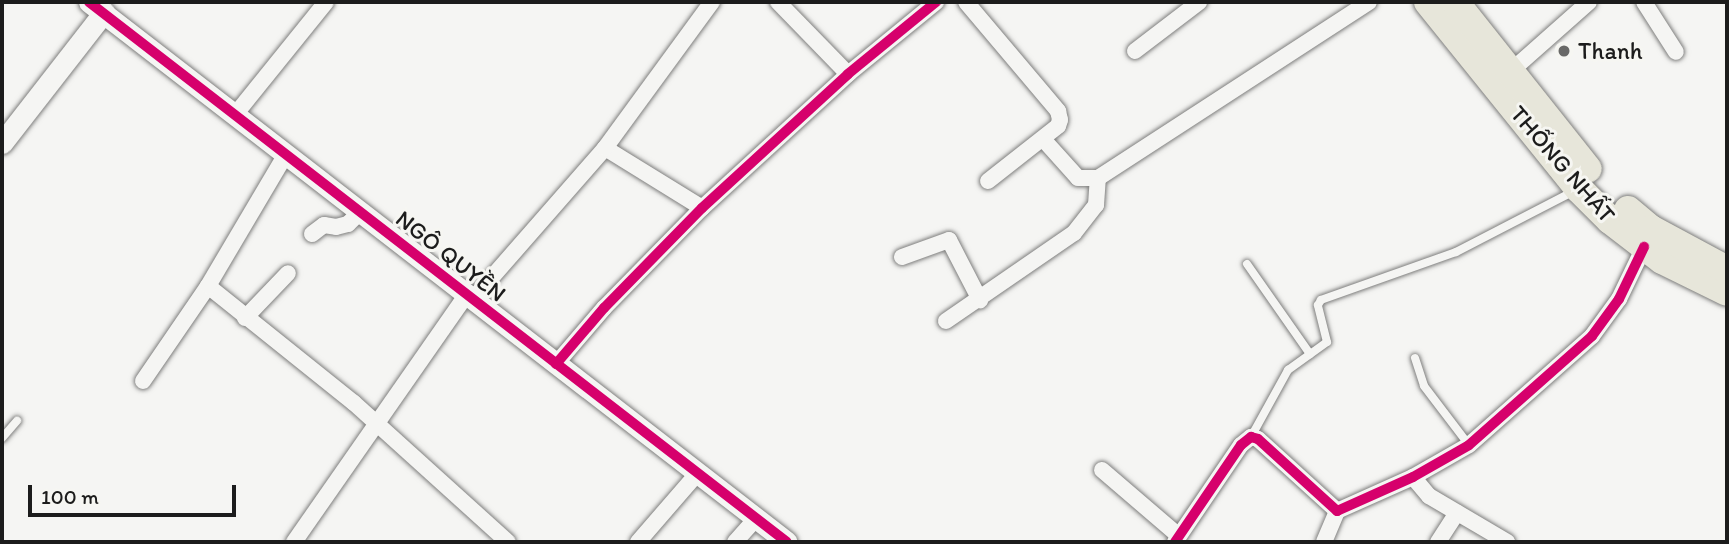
<!DOCTYPE html>
<meta charset="utf-8">
<style>
body{margin:0}
#map{position:relative;width:1729px;height:544px;overflow:hidden;background:#f5f5f3;font-family:Itim,sans-serif}
div>[style]{position:absolute}
.roads{filter:drop-shadow(0 0 2px #7e7e7d) drop-shadow(0 0 2px #7e7e7d)}
.lane>*{height:8px;margin:-4px;padding:0 4px;transform-origin:4px;border-radius:4px;background:#f5f5f3}
.street>*{height:16px;margin:-8px;padding:0 8px;transform-origin:8px;border-radius:8px;background:#f5f5f3}
.secondary>*{height:21px;margin:-10.5px;padding:0 10.5px;transform-origin:10.5px;border-radius:10.5px;background:#f5f5f3}
.highway>*{height:28px;margin:-14px;padding:0 14px;transform-origin:14px;border-radius:14px;background:#e7e6da}
.cycleway>*{height:10px;margin:-5px;padding:0 5px;transform-origin:5px;border-radius:5px;background:#d6006c}
.dots>*{width:19px;height:19px;translate:-50% -50%;box-sizing:border-box;border:4px solid #f6f6f2;border-radius:50%}
span{translate:-50% -50%;white-space:nowrap;text-align:center;line-height:1.15;-webkit-text-stroke:6px #f6f6f2;paint-order:stroke}
.poi-label{font-size:24px;color:#1c1c1c}
.left{translate:0 -50%;text-align:left}
.street-label{font-size:24px;color:#1c1c1c}
.frame{position:absolute;inset:0;border:4px solid #1c1c1c;pointer-events:none}
.scale{position:absolute;left:28px;top:485px;width:208px;height:32px;box-sizing:border-box;border:4px solid #1c1c1c;border-top:0;padding-left:9px;font-size:21px;line-height:24px;white-space:nowrap;color:#1c1c1c;-webkit-text-stroke:5px #f6f6f2;paint-order:stroke}
</style>
<div id="map">
<div class="roads">
<div class="lane">
<div style="left:1247px;top:264px;width:110px;rotate:55deg"></div>
<div style="left:1415px;top:358px;width:29px;rotate:72deg"></div>
<div style="left:1424px;top:386px;width:74px;rotate:52.7deg"></div>
<div style="left:1251px;top:437px;width:77px;rotate:-61.1deg"></div>
<div style="left:1288px;top:370px;width:48px;rotate:-35.7deg"></div>
<div style="left:1327px;top:342px;width:38px;rotate:-104deg"></div>
<div style="left:1318px;top:305px;width:6px;rotate:-59deg"></div>
<div style="left:1321px;top:300px;width:143px;rotate:-19.6deg"></div>
<div style="left:1456px;top:252px;width:133px;rotate:-27.3deg"></div>
<div style="left:2px;top:438px;width:23px;rotate:-49deg"></div>
</div>
<div class="street">
<div style="left:778px;top:2px;width:100px;rotate:45.8deg"></div>
<div style="left:966px;top:2px;width:143px;rotate:49.8deg"></div>
<div style="left:1058px;top:111px;width:9px;rotate:77deg"></div>
<div style="left:1060px;top:120px;width:6px;rotate:108deg"></div>
<div style="left:1058px;top:126px;width:89px;rotate:141.8deg"></div>
<div style="left:1644px;top:2px;width:59px;rotate:57.4deg"></div>
<div style="left:1135px;top:51px;width:81px;rotate:-37.4deg"></div>
<div style="left:1511px;top:71px;width:104px;rotate:-41.5deg"></div>
<div style="left:234px;top:116px;width:146px;rotate:-51.1deg"></div>
<div style="left:1043px;top:139px;width:52px;rotate:48.1deg"></div>
<div style="left:1078px;top:178px;width:20px"></div>
<div style="left:1098px;top:178px;width:323px;rotate:-33deg"></div>
<div style="left:605px;top:148px;width:114px;rotate:31.7deg"></div>
<div style="left:312px;top:234px;width:15px;rotate:-37deg"></div>
<div style="left:324px;top:225px;width:12px;rotate:9deg"></div>
<div style="left:336px;top:227px;width:12px;rotate:-14deg"></div>
<div style="left:348px;top:224px;width:17px;rotate:-45deg"></div>
<div style="left:902px;top:257px;width:50px;rotate:-19.9deg"></div>
<div style="left:949px;top:240px;width:68px;rotate:62.7deg"></div>
<div style="left:208px;top:286px;width:187px;rotate:38.7deg"></div>
<div style="left:354px;top:403px;width:207px;rotate:42.1deg"></div>
<div style="left:472px;top:300px;width:202px;rotate:-48.8deg"></div>
<div style="left:605px;top:148px;width:181px;rotate:-53.8deg"></div>
<div style="left:245px;top:318px;width:62px;rotate:-46.3deg"></div>
<div style="left:946px;top:321px;width:155px;rotate:-34.5deg"></div>
<div style="left:1074px;top:233px;width:36px;rotate:-52deg"></div>
<div style="left:1096px;top:205px;width:27px;rotate:-86deg"></div>
<div style="left:556px;top:364px;width:74px;rotate:-49.4deg"></div>
<div style="left:604px;top:308px;width:140px;rotate:-45.6deg"></div>
<div style="left:702px;top:208px;width:198px;rotate:-42.5deg"></div>
<div style="left:848px;top:74px;width:114px;rotate:-39.3deg"></div>
<div style="left:143px;top:381px;width:115px;rotate:-55.6deg"></div>
<div style="left:208px;top:286px;width:153px;rotate:-59.4deg"></div>
<div style="left:1102px;top:470px;width:101px;rotate:40.6deg"></div>
<div style="left:1413px;top:477px;width:25px;rotate:50deg"></div>
<div style="left:1429px;top:496px;width:91px;rotate:30.5deg"></div>
<div style="left:294px;top:542px;width:301px;rotate:-55.1deg"></div>
<div style="left:638px;top:542px;width:90px;rotate:-49.1deg"></div>
<div style="left:735px;top:542px;width:31px;rotate:-48deg"></div>
<div style="left:1175px;top:542px;width:117px;rotate:-55.8deg"></div>
<div style="left:1241px;top:445px;width:13px;rotate:-39deg"></div>
<div style="left:1251px;top:437px;width:7px;rotate:16deg"></div>
<div style="left:1258px;top:439px;width:107px;rotate:42.3deg"></div>
<div style="left:1337px;top:511px;width:83px;rotate:-24.1deg"></div>
<div style="left:1413px;top:477px;width:64px;rotate:-29.7deg"></div>
<div style="left:1469px;top:445px;width:164px;rotate:-41.5deg"></div>
<div style="left:1592px;top:336px;width:46px;rotate:-53.9deg"></div>
<div style="left:1619px;top:299px;width:58px;rotate:-64.3deg"></div>
<div style="left:1324px;top:542px;width:34px;rotate:-67deg"></div>
<div style="left:1438px;top:542px;width:35px;rotate:-57deg"></div>
</div>
<div class="secondary">
<div style="left:89px;top:2px;width:882px;rotate:37.73deg"></div>
<div style="left:2px;top:143px;width:166px;rotate:-52.1deg"></div>
</div>
<div class="highway">
<div style="left:1428px;top:2px;width:240px;rotate:51.1deg"></div>
<div style="left:1579px;top:189px;width:44px;rotate:45deg"></div>
<div style="left:1610px;top:220px;width:66px;rotate:37.6deg"></div>
<div style="left:1662px;top:260px;width:72px;rotate:26.2deg"></div>
<div style="left:1455px;top:2px;width:213px;rotate:51.5deg"></div>
<div style="left:1628px;top:210px;width:30px;rotate:40deg"></div>
<div style="left:1651px;top:229px;width:86px;rotate:28.3deg"></div>
</div>
</div>
<div class="cycleway">
<div style="left:89px;top:2px;width:882px;rotate:37.73deg"></div>
<div style="left:556px;top:364px;width:74px;rotate:-49.4deg"></div>
<div style="left:604px;top:308px;width:140px;rotate:-45.6deg"></div>
<div style="left:702px;top:208px;width:198px;rotate:-42.5deg"></div>
<div style="left:848px;top:74px;width:114px;rotate:-39.3deg"></div>
<div style="left:1175px;top:542px;width:117px;rotate:-55.8deg"></div>
<div style="left:1241px;top:445px;width:13px;rotate:-39deg"></div>
<div style="left:1251px;top:437px;width:7px;rotate:16deg"></div>
<div style="left:1258px;top:439px;width:107px;rotate:42.3deg"></div>
<div style="left:1337px;top:511px;width:83px;rotate:-24.1deg"></div>
<div style="left:1413px;top:477px;width:64px;rotate:-29.7deg"></div>
<div style="left:1469px;top:445px;width:164px;rotate:-41.5deg"></div>
<div style="left:1592px;top:336px;width:46px;rotate:-53.9deg"></div>
<div style="left:1619px;top:299px;width:58px;rotate:-64.3deg"></div>
</div>
<div class="dots">
<div style="left:1564px;top:51px;background:#686867"></div>
</div>
<div class="poi-label">
<span class="left" style="left:1578px;top:51px">Thanh</span>
</div>
<div class="street-label">
<span style="left:1563px;top:164px;rotate:49deg">THỐNG NHẤT</span>
<span style="left:451px;top:256px;rotate:38deg">NGÔ QUYỀN</span>
</div>
<div class="frame"></div>
<div class="scale">100 m</div>
</div>
